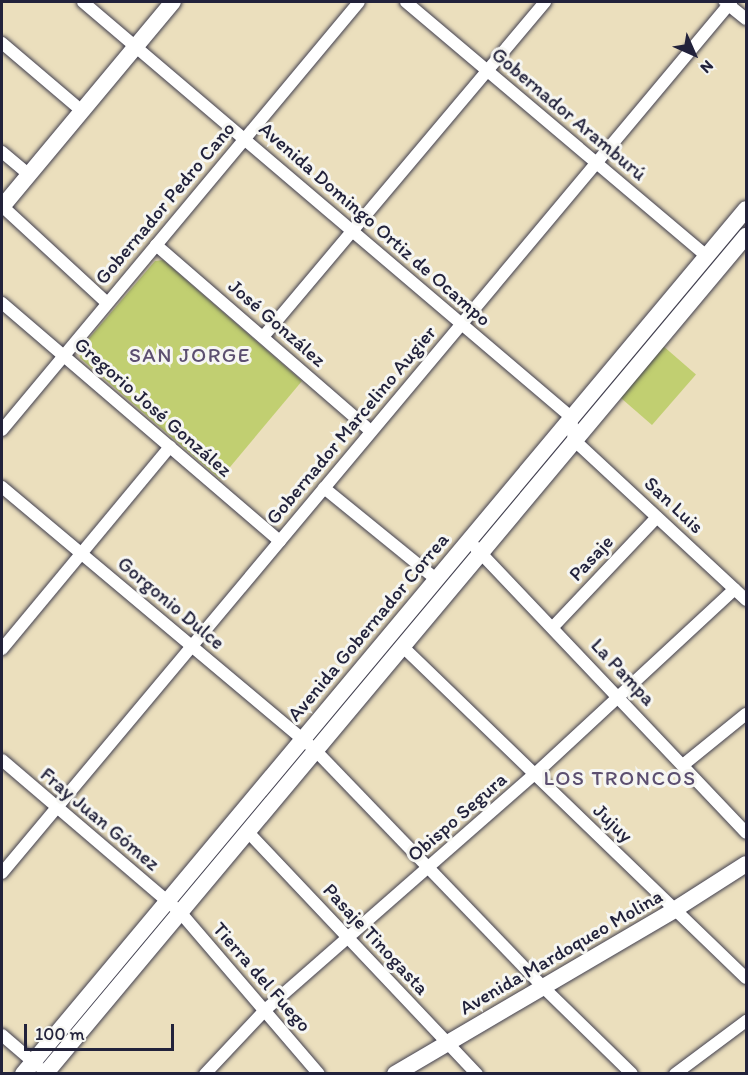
<!DOCTYPE html>
<meta charset="utf-8">
<style>
body{margin:0}
#map{position:relative;width:748px;height:1075px;overflow:hidden;background:#ebdfbd;font-family:Itim,sans-serif}
div>[style]{position:absolute}
.green>*{inset:0;background:#c1cf71;transform-origin:0 0}
.roads{filter:drop-shadow(0 0 2px #403e4e) drop-shadow(0 0 2px #403e4e)}
.street>*{height:12px;margin:-6px;padding:0 6px;transform-origin:6px;border-radius:6px;background:#fff}
.secondary>*{height:16px;margin:-8px;padding:0 8px;transform-origin:8px;border-radius:8px;background:#fff}
span{translate:-50% -50%;white-space:nowrap;text-align:center;line-height:1.15;-webkit-text-stroke:6px #f6f6f2;paint-order:stroke}
.street-label{font-size:20px;color:#22223b}
.neighbourhood-label{font-size:21px;color:#5c4f70;letter-spacing:1.5px}
.frame{position:absolute;inset:0;border:3px solid #22223b;pointer-events:none}
.north{position:absolute;left:664px;top:24px;width:60px;height:60px;-webkit-text-stroke:4px #f6f6f2;paint-order:stroke;rotate:135deg;font-size:16px;font-weight:700;line-height:24px;text-align:center;color:#22223b}
.north::after{content:'';display:block;margin:auto;width:21px;height:27px;background:#22223b;clip-path:polygon(50% 0,100% 100%,50% 72%,0 100%)}
.scale{position:absolute;left:24px;top:1024px;width:150px;height:27px;box-sizing:border-box;border:3px solid #22223b;border-top:0;padding-left:8px;font-size:18px;line-height:21px;white-space:nowrap;color:#22223b;-webkit-text-stroke:4px #f6f6f2;paint-order:stroke}
</style>
<div id="map">
<div class="green">
<div style="clip-path:polygon(163px 260px,302px 381px,220px 479px,80px 358px,79px 350px,155px 261px)"></div>
<div style="left:662px;top:345px;width:45px;height:67px;rotate:41deg"></div>
</div>
<div class="roads">
<div class="street">
<div style="left:83px;top:2px;width:641px;rotate:40.38deg"></div>
<div style="left:571px;top:417px;width:23px;rotate:83deg"></div>
<div style="left:574px;top:440px;width:235px;rotate:42.9deg"></div>
<div style="left:406px;top:2px;width:394px;rotate:40.2deg"></div>
<div style="left:725px;top:2px;width:27px;rotate:39deg"></div>
<div style="left:2px;top:43px;width:105px;rotate:40.4deg"></div>
<div style="left:2px;top:152px;width:35px;rotate:40deg"></div>
<div style="left:2px;top:206px;width:143px;rotate:42.7deg"></div>
<div style="left:156px;top:245px;width:284px;rotate:40.9deg"></div>
<div style="left:2px;top:303px;width:366px;rotate:40.6deg"></div>
<div style="left:263px;top:337px;width:438px;rotate:-49.9deg"></div>
<div style="left:2px;top:430px;width:557px;rotate:-50.17deg"></div>
<div style="left:2px;top:487px;width:409px;rotate:40deg"></div>
<div style="left:315px;top:750px;width:329px;rotate:46.1deg"></div>
<div style="left:543px;top:987px;width:124px;rotate:44.3deg"></div>
<div style="left:324px;top:488px;width:144px;rotate:39.1deg"></div>
<div style="left:475px;top:547px;width:394px;rotate:46.5deg"></div>
<div style="left:553px;top:627px;width:151px;rotate:-46.6deg"></div>
<div style="left:402px;top:646px;width:478px;rotate:44deg"></div>
<div style="left:2px;top:649px;width:263px;rotate:-50.3deg"></div>
<div style="left:2px;top:760px;width:234px;rotate:40.5deg"></div>
<div style="left:180px;top:912px;width:213px;rotate:49.4deg"></div>
<div style="left:683px;top:765px;width:81px;rotate:-39deg"></div>
<div style="left:247px;top:831px;width:335px;rotate:46.6deg"></div>
<div style="left:2px;top:873px;width:1136px;rotate:-50.07deg"></div>
<div style="left:2px;top:1035px;width:48px;rotate:40.7deg"></div>
<div style="left:205px;top:1074px;width:88px;rotate:-46.8deg"></div>
<div style="left:265px;top:1010px;width:359px;rotate:-41.2deg"></div>
<div style="left:535px;top:774px;width:272px;rotate:-42.8deg"></div>
<div style="left:675px;top:1074px;width:89px;rotate:-36.7deg"></div>
</div>
<div class="secondary">
<div style="left:2px;top:207px;width:267px;rotate:-50.2deg"></div>
<div style="left:23px;top:1074px;width:1127px;rotate:-50.11deg"></div>
<div style="left:45px;top:1074px;width:1093px;rotate:-50.09deg"></div>
<div style="left:395px;top:1074px;width:324px;rotate:-30.4deg"></div>
<div style="left:674px;top:910px;width:85px;rotate:-32.6deg"></div>
</div>
</div>
<div class="street-label">
<span style="left:569px;top:114px;rotate:40deg">Gobernador Aramburú</span>
<span style="left:165px;top:203px;rotate:-50deg">Gobernador Pedro Cano</span>
<span style="left:375px;top:224px;rotate:41deg">Avenida Domingo Ortiz de Ocampo</span>
<span style="left:277px;top:323px;rotate:41deg">José González</span>
<span style="left:153px;top:407px;rotate:41deg">Gregorio José González</span>
<span style="left:351px;top:425px;rotate:-50deg">Gobernador Marcelino Augier</span>
<span style="left:674px;top:505px;rotate:43deg">San Luis</span>
<span style="left:591px;top:558px;rotate:-47deg">Pasaje</span>
<span style="left:171px;top:603px;rotate:40deg">Gorgonio Dulce</span>
<span style="left:368px;top:627px;rotate:-50deg">Avenida Gobernador Correa</span>
<span style="left:623px;top:672px;rotate:47deg">La Pampa</span>
<span style="left:457px;top:817px;rotate:-41deg">Obispo Segura</span>
<span style="left:100px;top:819px;rotate:40deg">Fray Juan Gómez</span>
<span style="left:613px;top:823px;rotate:44deg">Jujuy</span>
<span style="left:376px;top:939px;rotate:47deg">Pasaje Tinogasta</span>
<span style="left:561px;top:952px;rotate:-30deg">Avenida Mardoqueo Molina</span>
<span style="left:262px;top:977px;rotate:49deg">Tierra del Fuego</span>
</div>
<div class="neighbourhood-label">
<span style="left:190px;top:355px">SAN JORGE</span>
<span style="left:620px;top:778px">LOS TRONCOS</span>
</div>
<div class="frame"></div>
<div class="north">N</div>
<div class="scale">100 m</div>
</div>
